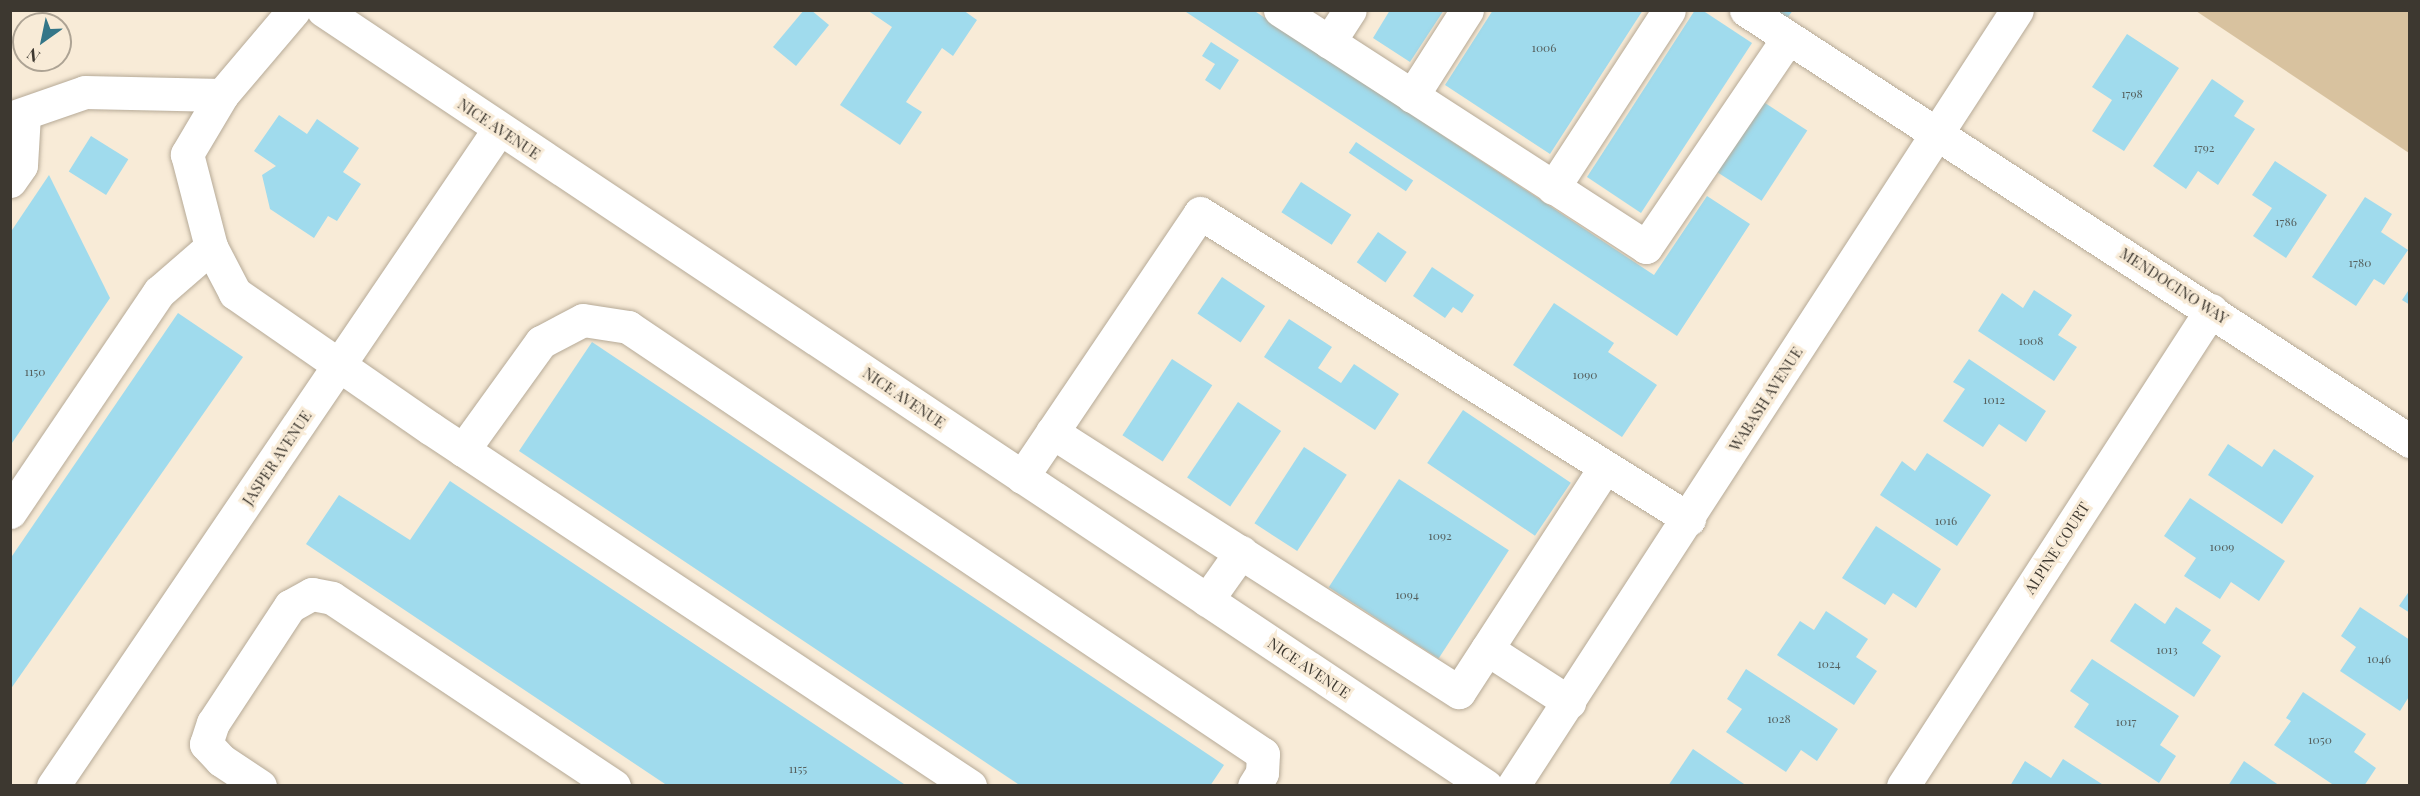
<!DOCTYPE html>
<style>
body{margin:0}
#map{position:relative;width:2420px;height:796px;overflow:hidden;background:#f8ebd7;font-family:"Playfair Display",serif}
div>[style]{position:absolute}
.green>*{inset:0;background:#d8c29f}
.building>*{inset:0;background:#a0dbed;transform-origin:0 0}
.roads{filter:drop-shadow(0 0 2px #b6aa97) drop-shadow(0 0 2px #b6aa97)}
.minor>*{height:33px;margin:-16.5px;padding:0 16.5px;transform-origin:16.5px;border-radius:16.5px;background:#fff}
span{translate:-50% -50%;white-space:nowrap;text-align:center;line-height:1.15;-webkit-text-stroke:6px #f8ebd7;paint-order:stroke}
.number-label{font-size:12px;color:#56615f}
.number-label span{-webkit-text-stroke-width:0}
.street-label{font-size:15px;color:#3d3830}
.frame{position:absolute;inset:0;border:12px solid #3d3830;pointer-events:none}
.north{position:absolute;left:12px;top:12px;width:60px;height:60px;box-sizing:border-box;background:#f8ebd7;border:2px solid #ada394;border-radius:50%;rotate:213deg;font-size:16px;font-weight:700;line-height:24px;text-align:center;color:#3d3830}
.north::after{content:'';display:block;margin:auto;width:21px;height:27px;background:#347688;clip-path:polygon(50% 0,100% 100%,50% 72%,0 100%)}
</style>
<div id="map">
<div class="green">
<div style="clip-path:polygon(2196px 11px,2409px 11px,2409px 153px)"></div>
</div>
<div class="building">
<div style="clip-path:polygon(804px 10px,811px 10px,829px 25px,796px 66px,773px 47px)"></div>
<div style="clip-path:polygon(867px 10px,963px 10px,977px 20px,953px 56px,942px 48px,906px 102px,922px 112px,900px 145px,840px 105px,892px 27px)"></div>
<div style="clip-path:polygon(1183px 10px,1253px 10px,1654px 275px,1707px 196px,1750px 224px,1677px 336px)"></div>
<div style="clip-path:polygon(1390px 10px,1444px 10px,1410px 62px,1373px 38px)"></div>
<div style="clip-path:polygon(1493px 10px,1643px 10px,1550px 154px,1445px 85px)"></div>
<div style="clip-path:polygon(1695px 10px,1702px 10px,1752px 43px,1641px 213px,1587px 177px)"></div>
<div style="clip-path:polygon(1772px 10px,1793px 10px,1786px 20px)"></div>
<div style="clip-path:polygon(2127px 34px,2179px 68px,2124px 151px,2092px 131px,2112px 100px,2092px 87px)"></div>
<div style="clip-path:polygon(1211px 42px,1239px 60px,1220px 90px,1205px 80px,1215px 64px,1202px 56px)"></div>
<div style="clip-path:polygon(2212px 79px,2244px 101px,2234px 116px,2255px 129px,2218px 185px,2198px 171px,2186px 189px,2153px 166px)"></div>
<div style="left:1762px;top:101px;width:54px;height:84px;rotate:33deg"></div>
<div style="clip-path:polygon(279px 115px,307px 134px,317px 119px,359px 148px,343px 172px,361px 184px,337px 221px,328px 216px,314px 238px,270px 209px,262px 175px,276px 166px,254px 151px)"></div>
<div style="left:91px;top:136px;width:44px;height:42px;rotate:32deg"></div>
<div style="left:1356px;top:142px;width:69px;height:13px;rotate:34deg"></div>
<div style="clip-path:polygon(2275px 161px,2327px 195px,2286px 258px,2253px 236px,2272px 208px,2252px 195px)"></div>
<div style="clip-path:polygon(49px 175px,110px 298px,10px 446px,10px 233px)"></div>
<div style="left:1301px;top:182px;width:60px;height:36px;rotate:33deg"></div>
<div style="clip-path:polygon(2365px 197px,2392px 214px,2381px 232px,2408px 250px,2384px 285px,2374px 279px,2356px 306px,2312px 277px)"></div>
<div style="left:1378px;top:232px;width:35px;height:37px;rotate:35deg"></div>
<div style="clip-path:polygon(1432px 267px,1474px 295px,1462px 313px,1453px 307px,1445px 318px,1413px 296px)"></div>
<div style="left:1222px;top:277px;width:52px;height:44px;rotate:34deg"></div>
<div style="clip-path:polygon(2410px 288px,2410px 305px,2402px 300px)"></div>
<div style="clip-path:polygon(2034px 290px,2072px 315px,2058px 335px,2077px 347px,2054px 381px,1978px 331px,2002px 293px,2023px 308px)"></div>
<div style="clip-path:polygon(1554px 303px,1614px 343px,1608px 352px,1657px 385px,1622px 437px,1513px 365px)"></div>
<div style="clip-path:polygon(178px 313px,243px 357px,10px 690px,10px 559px)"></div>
<div style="clip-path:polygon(1289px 319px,1332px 347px,1318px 368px,1341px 383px,1354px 364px,1399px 394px,1375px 430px,1264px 357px)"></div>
<div style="clip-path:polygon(592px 342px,1224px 765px,1210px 786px,1021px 786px,519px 451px)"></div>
<div style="left:1172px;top:359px;width:48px;height:91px;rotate:33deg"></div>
<div style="clip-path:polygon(1969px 359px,2046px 411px,2026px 442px,1999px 424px,1983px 447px,1943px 421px,1965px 389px,1953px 382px)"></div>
<div style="left:1238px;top:402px;width:52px;height:91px;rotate:34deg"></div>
<div style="left:1463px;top:410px;width:130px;height:64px;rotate:34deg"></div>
<div style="clip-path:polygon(2228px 444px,2262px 467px,2274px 449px,2314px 476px,2282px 524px,2208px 475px)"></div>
<div style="left:1304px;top:447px;width:51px;height:91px;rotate:33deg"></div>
<div style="clip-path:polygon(1927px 453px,1991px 495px,1957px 546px,1880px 495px,1902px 461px,1915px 471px)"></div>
<div style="left:1399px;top:479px;width:131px;height:129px;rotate:33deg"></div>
<div style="clip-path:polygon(450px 481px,907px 786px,668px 786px,306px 544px,339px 495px,410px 540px)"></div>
<div style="clip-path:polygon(2190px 498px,2285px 561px,2259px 601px,2231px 582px,2220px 599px,2184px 576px,2196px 558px,2164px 536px)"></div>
<div style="clip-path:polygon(1876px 526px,1941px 569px,1916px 608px,1893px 593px,1885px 605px,1842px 578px)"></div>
<div style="clip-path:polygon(2410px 590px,2410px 613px,2399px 606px)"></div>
<div style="clip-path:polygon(2135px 603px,2165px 624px,2176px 607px,2211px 630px,2202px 643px,2221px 656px,2194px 697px,2110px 641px)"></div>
<div style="clip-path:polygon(2360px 607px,2410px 640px,2410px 695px,2400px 711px,2340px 671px,2356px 647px,2341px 636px)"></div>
<div style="clip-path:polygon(1826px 611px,1868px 639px,1856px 657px,1877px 671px,1854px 705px,1777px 655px,1800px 621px,1814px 630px)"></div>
<div style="clip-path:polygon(2092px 659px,2179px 716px,2160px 745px,2176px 756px,2159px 783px,2074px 727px,2089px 704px,2070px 691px)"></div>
<div style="clip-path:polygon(1746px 669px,1838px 729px,1817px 761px,1801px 750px,1786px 772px,1726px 732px,1742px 709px,1727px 699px)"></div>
<div style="clip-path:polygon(2303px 692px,2366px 734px,2354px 752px,2376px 768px,2364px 786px,2335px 786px,2274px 745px,2291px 721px,2286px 718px)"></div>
<div style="clip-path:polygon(1693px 749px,1747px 786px,1668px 786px)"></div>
<div style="clip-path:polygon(2063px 759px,2105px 786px,2010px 786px,2025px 761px,2051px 778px)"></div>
<div style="clip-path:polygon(2244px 761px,2280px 786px,2228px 786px)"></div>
</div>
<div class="roads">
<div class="minor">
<div style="left:294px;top:10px;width:111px;rotate:130.3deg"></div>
<div style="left:222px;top:95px;width:69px;rotate:120.7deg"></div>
<div style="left:187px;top:154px;width:96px;rotate:75.5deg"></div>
<div style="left:211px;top:247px;width:52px;rotate:62.4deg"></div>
<div style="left:235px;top:293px;width:237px;rotate:34.7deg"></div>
<div style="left:430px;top:428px;width:648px;rotate:33.54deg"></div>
<div style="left:323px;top:10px;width:1398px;rotate:33.71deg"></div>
<div style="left:1280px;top:10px;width:436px;rotate:32.9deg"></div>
<div style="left:1646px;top:247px;width:253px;rotate:-55.8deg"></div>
<div style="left:1746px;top:10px;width:792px;rotate:32.99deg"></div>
<div style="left:1329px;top:42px;width:38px;rotate:-57deg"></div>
<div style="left:1412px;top:96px;width:102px;rotate:-57.4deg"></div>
<div style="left:10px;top:118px;width:79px;rotate:-19.1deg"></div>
<div style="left:85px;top:92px;width:137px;rotate:1.3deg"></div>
<div style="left:10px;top:181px;width:19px;rotate:-55deg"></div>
<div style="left:21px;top:165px;width:51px;rotate:-86.6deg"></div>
<div style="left:1553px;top:188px;width:212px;rotate:-56.9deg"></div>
<div style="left:1052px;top:432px;width:483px;rotate:32.6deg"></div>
<div style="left:1459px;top:692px;width:268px;rotate:-57deg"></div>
<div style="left:463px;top:450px;width:133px;rotate:-54.2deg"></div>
<div style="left:541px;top:342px;width:47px;rotate:-27.6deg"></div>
<div style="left:583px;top:320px;width:46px;rotate:8.8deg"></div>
<div style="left:628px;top:327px;width:765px;rotate:33.92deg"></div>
<div style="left:1263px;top:754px;width:19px;rotate:93deg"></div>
<div style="left:1262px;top:773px;width:15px;rotate:122deg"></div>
<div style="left:1022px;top:477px;width:318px;rotate:-56deg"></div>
<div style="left:1200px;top:213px;width:577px;rotate:32.04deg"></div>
<div style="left:10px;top:512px;width:266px;rotate:-55.9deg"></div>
<div style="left:159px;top:292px;width:69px;rotate:-40.9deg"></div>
<div style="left:1207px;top:600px;width:59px;rotate:-54.7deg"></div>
<div style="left:1487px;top:649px;width:98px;rotate:32.9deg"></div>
<div style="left:53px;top:786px;width:794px;rotate:-55.83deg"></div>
<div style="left:260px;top:786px;width:47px;rotate:-146.3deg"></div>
<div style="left:221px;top:760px;width:22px;rotate:-133deg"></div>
<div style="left:206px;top:744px;width:22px;rotate:-72deg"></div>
<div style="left:213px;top:723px;width:140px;rotate:-56.7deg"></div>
<div style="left:290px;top:606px;width:25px;rotate:-29deg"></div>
<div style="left:312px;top:594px;width:20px;rotate:11deg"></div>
<div style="left:332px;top:598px;width:339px;rotate:33.7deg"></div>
<div style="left:1513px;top:786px;width:925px;rotate:-57deg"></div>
<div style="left:1903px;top:786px;width:567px;rotate:-57.09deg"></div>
</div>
</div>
<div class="number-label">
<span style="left:1544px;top:48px">1006</span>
<span style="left:2132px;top:94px">1798</span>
<span style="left:2204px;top:148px">1792</span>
<span style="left:2286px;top:222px">1786</span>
<span style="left:2360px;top:263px">1780</span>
<span style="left:2031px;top:341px">1008</span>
<span style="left:35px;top:372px">1150</span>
<span style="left:1585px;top:375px">1090</span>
<span style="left:1994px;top:400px">1012</span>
<span style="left:1946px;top:521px">1016</span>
<span style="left:1440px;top:536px">1092</span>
<span style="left:2222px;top:547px">1009</span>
<span style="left:1407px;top:595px">1094</span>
<span style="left:2167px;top:650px">1013</span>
<span style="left:2379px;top:659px">1046</span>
<span style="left:1829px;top:664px">1024</span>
<span style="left:1779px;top:719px">1028</span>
<span style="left:2126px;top:722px">1017</span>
<span style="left:2320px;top:740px">1050</span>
<span style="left:798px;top:769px">1155</span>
</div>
<div class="street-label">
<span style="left:499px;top:129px;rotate:34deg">NICE AVENUE</span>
<span style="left:2174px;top:286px;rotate:33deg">MENDOCINO WAY</span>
<span style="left:904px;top:398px;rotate:34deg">NICE AVENUE</span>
<span style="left:1766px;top:399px;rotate:-57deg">WABASH AVENUE</span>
<span style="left:277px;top:458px;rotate:-56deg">JASPER AVENUE</span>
<span style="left:2057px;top:548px;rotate:-57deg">ALPINE COURT</span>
<span style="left:1309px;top:668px;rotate:34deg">NICE AVENUE</span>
</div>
<div class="frame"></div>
<div class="north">N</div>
</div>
